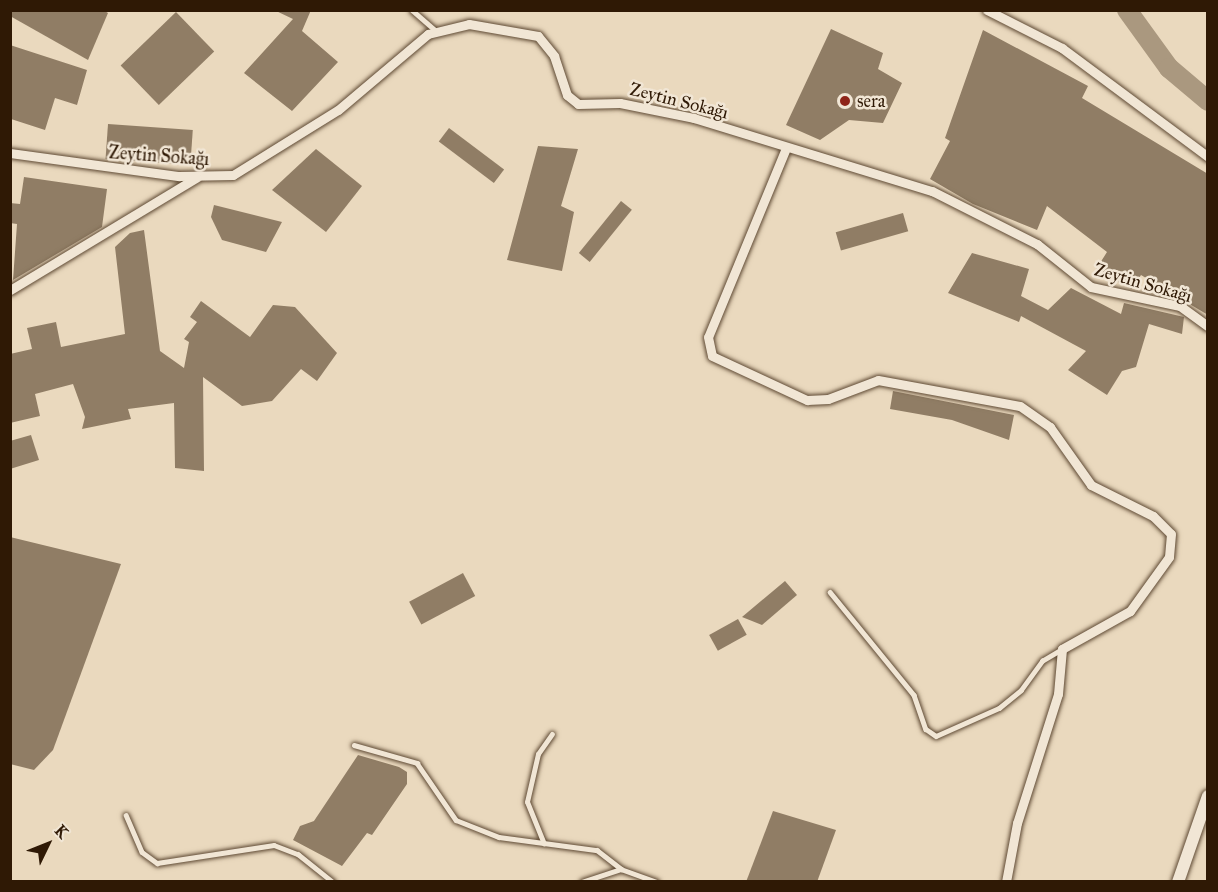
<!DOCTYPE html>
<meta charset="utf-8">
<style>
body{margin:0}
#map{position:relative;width:1218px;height:892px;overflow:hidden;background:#ead9be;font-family:"IM FELL Great Primer",serif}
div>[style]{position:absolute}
.river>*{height:20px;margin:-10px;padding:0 10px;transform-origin:10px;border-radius:10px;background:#aa987f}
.building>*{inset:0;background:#907d65;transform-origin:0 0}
.roads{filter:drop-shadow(0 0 2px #5e4933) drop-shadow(0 0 2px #5e4933)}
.service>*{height:4.5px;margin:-2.25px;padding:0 2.25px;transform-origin:2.25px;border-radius:2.25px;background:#f1e6d5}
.minor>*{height:9px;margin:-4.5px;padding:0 4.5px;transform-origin:4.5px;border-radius:4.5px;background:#f1e6d5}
.tertiary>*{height:12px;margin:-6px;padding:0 6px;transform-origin:6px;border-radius:6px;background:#f1e6d5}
.dots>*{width:16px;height:16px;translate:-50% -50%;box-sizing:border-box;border:3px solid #f1e6d5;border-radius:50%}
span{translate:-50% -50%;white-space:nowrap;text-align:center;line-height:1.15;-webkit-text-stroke:5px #f1e6d5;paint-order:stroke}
.street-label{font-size:18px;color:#2f1905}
.poi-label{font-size:18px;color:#2f1905}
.left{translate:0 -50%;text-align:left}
.frame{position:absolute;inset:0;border:12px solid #2f1905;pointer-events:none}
.north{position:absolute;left:18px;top:814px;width:60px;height:60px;-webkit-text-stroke:4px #f1e6d5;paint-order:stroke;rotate:47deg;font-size:16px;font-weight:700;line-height:24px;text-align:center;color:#2f1905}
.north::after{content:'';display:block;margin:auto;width:21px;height:27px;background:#2f1905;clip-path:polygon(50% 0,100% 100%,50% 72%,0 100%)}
</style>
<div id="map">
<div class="river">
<div style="left:1127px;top:10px;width:72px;rotate:54.1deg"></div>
<div style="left:1169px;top:68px;width:51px;rotate:40.2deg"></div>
</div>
<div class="building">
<div style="clip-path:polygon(10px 10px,103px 10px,108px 13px,88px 60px,10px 16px)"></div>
<div style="clip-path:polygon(274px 10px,311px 10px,302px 31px,338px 62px,292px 111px,244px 73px,293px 19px)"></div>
<div style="left:176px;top:12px;width:55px;height:77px;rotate:46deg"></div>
<div style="clip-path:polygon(831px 29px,883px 53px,878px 69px,902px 83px,883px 123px,849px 120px,820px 140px,786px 125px)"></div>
<div style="clip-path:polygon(983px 30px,1088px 86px,1082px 98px,1208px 174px,1208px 315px,1141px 275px,1132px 289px,1095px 271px,1107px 252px,1047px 206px,1037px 230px,973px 204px,930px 179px,950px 141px,945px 138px)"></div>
<div style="clip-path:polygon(10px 45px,87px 70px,77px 105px,55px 98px,45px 130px,11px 119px)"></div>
<div style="left:108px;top:124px;width:85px;height:35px;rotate:4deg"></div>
<div style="left:449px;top:128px;width:69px;height:17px;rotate:37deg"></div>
<div style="clip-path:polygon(538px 146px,578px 149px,561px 206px,574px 212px,562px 271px,507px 260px)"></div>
<div style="clip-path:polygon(316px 149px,362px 186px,326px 232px,272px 190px)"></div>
<div style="clip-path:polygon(24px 177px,107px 189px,102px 227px,13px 280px,17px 224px,10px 223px,10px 203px,20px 204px)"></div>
<div style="left:621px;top:201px;width:14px;height:67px;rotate:39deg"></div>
<div style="clip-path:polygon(214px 205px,282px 222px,266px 252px,222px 240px,211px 217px)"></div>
<div style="left:903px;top:213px;width:19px;height:70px;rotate:74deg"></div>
<div style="clip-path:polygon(144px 230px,160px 351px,184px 368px,189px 342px,184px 339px,197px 322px,190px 317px,201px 301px,250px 337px,273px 305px,295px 307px,337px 353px,317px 381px,301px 369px,272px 401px,242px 406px,203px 377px,204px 471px,175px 468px,174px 403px,128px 409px,131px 419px,82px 429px,85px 417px,73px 384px,35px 394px,40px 416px,10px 423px,10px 354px,32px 349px,27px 328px,56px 322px,61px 347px,125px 334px,115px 247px,130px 233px)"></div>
<div style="clip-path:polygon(972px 253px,1029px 269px,1021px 296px,1048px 310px,1071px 288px,1121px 314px,1124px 303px,1184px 317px,1182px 334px,1149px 324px,1136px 367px,1122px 371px,1107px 395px,1068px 370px,1086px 351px,1021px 316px,1019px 322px,948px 293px)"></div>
<div style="clip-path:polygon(893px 391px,1014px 415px,1009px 440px,952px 420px,890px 409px)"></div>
<div style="clip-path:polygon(31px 435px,39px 460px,10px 469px,10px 441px)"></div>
<div style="clip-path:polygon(10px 537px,121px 564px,53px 750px,34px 770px,10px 764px)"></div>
<div style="left:463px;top:573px;width:26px;height:61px;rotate:62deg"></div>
<div style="clip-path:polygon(785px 581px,797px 595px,762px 625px,742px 617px)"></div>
<div style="left:738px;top:619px;width:18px;height:33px;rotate:61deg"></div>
<div style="clip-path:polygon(358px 755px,399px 767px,407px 772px,407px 784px,372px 835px,367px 833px,342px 866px,293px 840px,300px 826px,314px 821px)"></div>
<div style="clip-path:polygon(773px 811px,836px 830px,817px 882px,746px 882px)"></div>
</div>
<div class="roads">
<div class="service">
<div style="left:412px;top:10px;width:30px;rotate:41deg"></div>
<div style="left:830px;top:592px;width:133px;rotate:50.8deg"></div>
<div style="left:914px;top:695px;width:36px;rotate:71deg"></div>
<div style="left:926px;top:729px;width:12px;rotate:35deg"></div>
<div style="left:936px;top:736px;width:69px;rotate:-24deg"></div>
<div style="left:999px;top:708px;width:28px;rotate:-39deg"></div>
<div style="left:1021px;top:690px;width:36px;rotate:-54deg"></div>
<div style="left:1042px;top:661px;width:23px;rotate:-31deg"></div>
<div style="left:354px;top:745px;width:66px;rotate:15.9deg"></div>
<div style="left:417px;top:763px;width:69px;rotate:55.6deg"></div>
<div style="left:456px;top:820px;width:46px;rotate:21.6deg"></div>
<div style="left:499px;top:837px;width:99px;rotate:7.6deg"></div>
<div style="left:597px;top:850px;width:31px;rotate:38deg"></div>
<div style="left:126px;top:815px;width:40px;rotate:66.6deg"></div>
<div style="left:142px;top:852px;width:19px;rotate:36deg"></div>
<div style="left:157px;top:863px;width:118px;rotate:-8.7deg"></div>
<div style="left:274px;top:845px;width:26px;rotate:21deg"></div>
<div style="left:298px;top:854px;width:45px;rotate:38.7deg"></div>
<div style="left:544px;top:844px;width:45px;rotate:-112deg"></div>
<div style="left:527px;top:802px;width:49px;rotate:-77.1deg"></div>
<div style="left:538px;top:754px;width:24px;rotate:-55deg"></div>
<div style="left:582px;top:882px;width:41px;rotate:-18.4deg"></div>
<div style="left:621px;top:869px;width:38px;rotate:20deg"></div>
</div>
<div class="minor">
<div style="left:987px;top:10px;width:84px;rotate:26.9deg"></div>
<div style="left:1062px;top:48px;width:182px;rotate:36.7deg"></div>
<div style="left:786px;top:148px;width:204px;rotate:112.4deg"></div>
<div style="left:708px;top:337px;width:19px;rotate:78deg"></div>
<div style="left:712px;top:356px;width:105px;rotate:24.9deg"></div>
<div style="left:807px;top:400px;width:21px;rotate:-3deg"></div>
<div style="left:828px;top:399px;width:53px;rotate:-20.8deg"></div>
<div style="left:878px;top:380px;width:144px;rotate:10.4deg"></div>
<div style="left:1020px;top:406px;width:37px;rotate:35deg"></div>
<div style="left:1050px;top:427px;width:71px;rotate:54.7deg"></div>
<div style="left:1091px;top:485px;width:69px;rotate:26.6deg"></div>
<div style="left:1153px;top:516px;width:25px;rotate:45deg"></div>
<div style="left:1171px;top:534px;width:23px;rotate:95deg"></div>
<div style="left:1169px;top:557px;width:67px;rotate:125.8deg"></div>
<div style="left:1130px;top:611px;width:78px;rotate:150.8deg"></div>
<div style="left:1062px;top:649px;width:45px;rotate:95.1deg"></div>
<div style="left:1058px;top:694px;width:135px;rotate:107.6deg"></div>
<div style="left:1017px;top:823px;width:60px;rotate:100.6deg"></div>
<div style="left:10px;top:153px;width:171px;rotate:7.8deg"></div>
<div style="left:179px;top:176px;width:54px;rotate:-1.1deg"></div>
<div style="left:233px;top:175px;width:123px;rotate:-31.8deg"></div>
<div style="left:338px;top:110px;width:118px;rotate:-40.2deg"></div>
<div style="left:428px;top:34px;width:42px;rotate:-13.7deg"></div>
<div style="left:469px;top:24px;width:70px;rotate:9.9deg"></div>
<div style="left:538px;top:36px;width:26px;rotate:51deg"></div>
<div style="left:554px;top:56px;width:41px;rotate:71.6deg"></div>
<div style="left:567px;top:95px;width:14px;rotate:39deg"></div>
<div style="left:578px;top:104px;width:42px;rotate:-1.4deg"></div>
<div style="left:620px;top:103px;width:76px;rotate:11.5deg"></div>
<div style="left:694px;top:118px;width:249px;rotate:17.1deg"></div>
<div style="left:932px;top:191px;width:118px;rotate:26.8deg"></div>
<div style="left:1037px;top:244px;width:69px;rotate:38.5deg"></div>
<div style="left:1091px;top:287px;width:91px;rotate:12.1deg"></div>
<div style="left:1180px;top:306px;width:34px;rotate:36deg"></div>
<div style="left:10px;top:290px;width:218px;rotate:-31.1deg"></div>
</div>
<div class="tertiary">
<div style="left:1178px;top:882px;width:91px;rotate:-70.8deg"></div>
</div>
</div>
<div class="dots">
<div style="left:845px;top:101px;background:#8f2418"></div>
</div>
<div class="street-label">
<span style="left:679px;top:101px;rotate:14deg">Zeytin Sokağı</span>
<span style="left:159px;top:156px;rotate:4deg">Zeytin Sokağı</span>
<span style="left:1143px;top:283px;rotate:16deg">Zeytin Sokağı</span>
</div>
<div class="poi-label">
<span class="left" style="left:857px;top:101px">sera</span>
</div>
<div class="frame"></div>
<div class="north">K</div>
</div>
